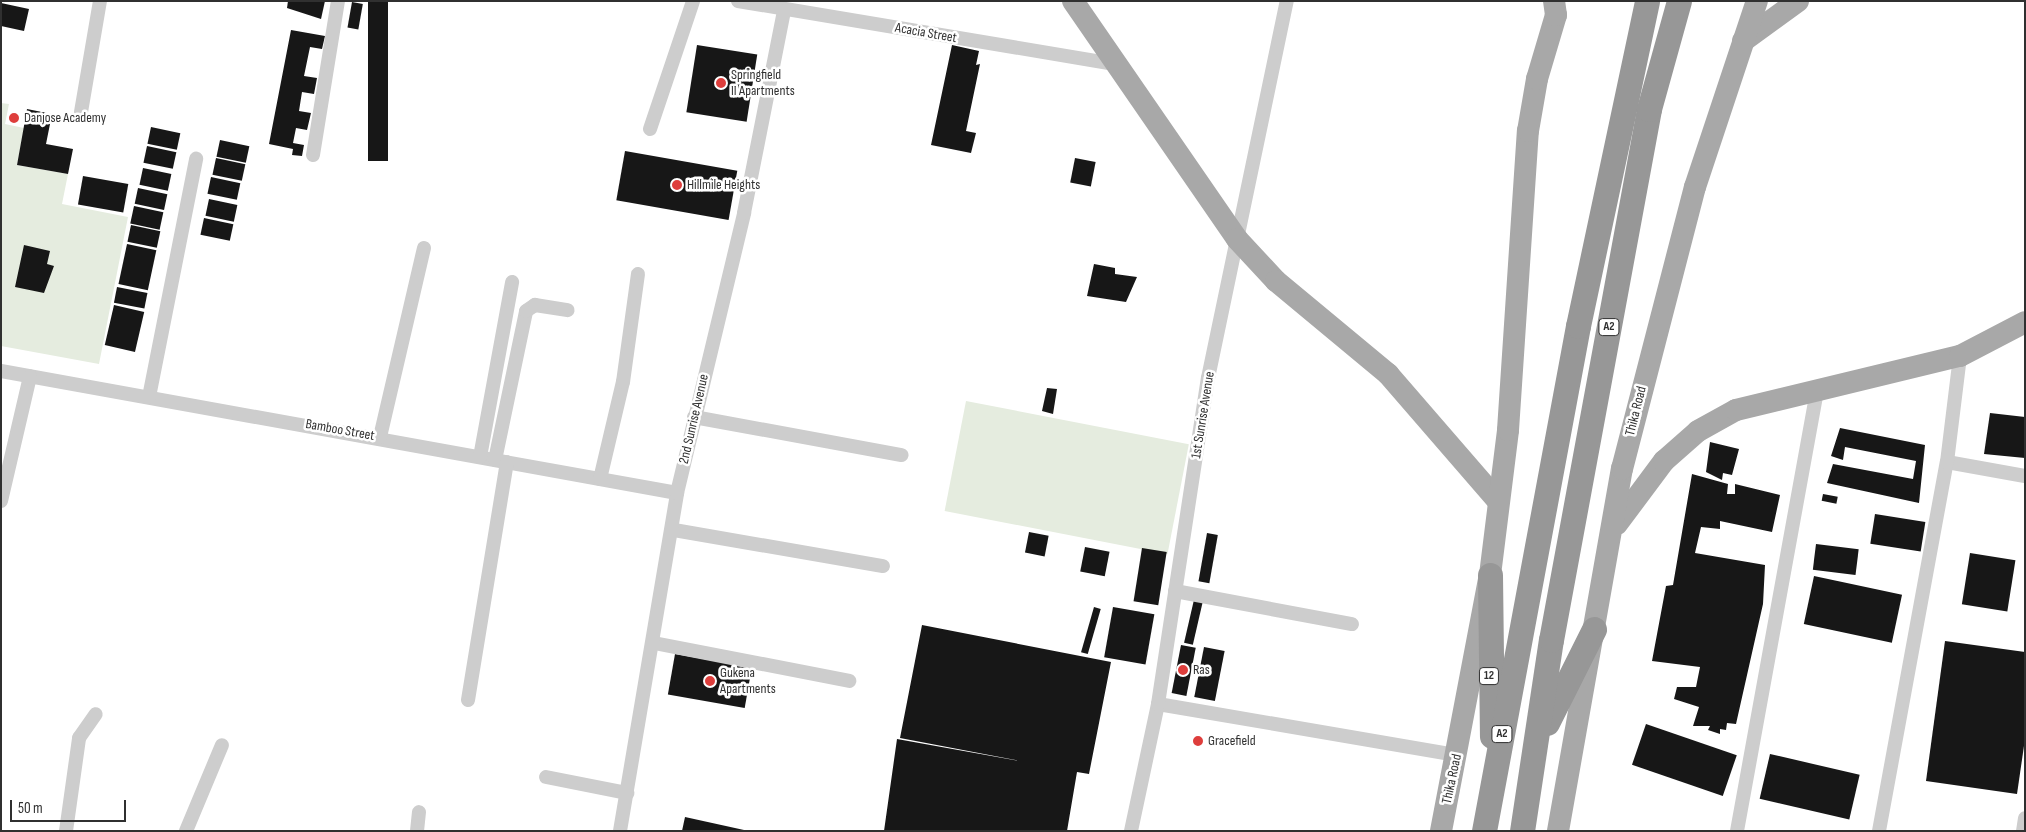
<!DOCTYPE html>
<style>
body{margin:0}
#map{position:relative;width:2026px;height:832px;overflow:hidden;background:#fff;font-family:"Sofia Sans Condensed",sans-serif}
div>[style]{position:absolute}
.green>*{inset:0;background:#e5ecdf;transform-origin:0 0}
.building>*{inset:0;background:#171717;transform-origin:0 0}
.street>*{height:14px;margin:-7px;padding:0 7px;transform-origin:7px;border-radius:7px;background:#cdcdcd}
.primary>*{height:22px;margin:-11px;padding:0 11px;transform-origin:11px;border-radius:11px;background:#a8a8a8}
.highway>*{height:25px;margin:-12.5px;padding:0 12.5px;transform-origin:12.5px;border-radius:12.5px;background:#979797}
.dots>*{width:14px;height:14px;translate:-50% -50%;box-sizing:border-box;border:2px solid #fff;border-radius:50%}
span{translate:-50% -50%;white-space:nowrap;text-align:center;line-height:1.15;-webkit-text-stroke:5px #fff;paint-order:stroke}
.shield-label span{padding:1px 4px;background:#fff;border:1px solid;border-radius:4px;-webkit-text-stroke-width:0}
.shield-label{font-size:12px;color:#303030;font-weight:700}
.street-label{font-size:14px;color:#303030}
.poi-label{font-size:14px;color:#303030}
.left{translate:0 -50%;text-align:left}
.frame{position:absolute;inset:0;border:2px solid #303030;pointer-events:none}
.scale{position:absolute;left:10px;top:800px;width:116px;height:22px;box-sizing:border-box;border:2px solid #303030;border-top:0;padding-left:6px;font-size:15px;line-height:18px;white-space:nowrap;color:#303030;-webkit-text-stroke:4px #fff;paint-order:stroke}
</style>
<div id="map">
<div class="green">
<div style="clip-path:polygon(1px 103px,9px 104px,5px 124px,24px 128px,17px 165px,68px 174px,62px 204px,128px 217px,99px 364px,1px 346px)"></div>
<div style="left:966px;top:401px;width:227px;height:112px;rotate:11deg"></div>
</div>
<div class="building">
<div style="clip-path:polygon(288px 1px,325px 1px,321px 19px,287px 8px)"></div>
<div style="left:368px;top:1px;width:20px;height:160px"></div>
<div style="left:352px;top:2px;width:11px;height:26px;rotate:10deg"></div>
<div style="clip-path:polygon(1px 3px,29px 9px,24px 31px,1px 26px)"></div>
<div style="clip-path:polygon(291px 30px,325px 36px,322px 49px,310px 47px,304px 76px,317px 78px,314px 94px,302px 92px,299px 111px,311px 113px,307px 130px,296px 128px,293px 143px,304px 145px,302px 156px,292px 155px,293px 149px,269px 144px)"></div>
<div style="left:697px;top:45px;width:61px;height:68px;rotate:9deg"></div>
<div style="clip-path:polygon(952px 45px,979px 51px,976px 65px,980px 64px,966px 131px,976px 133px,971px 153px,931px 145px)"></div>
<div style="clip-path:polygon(27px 109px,52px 114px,46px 144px,73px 149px,68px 174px,17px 165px)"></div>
<div style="left:151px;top:127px;width:30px;height:17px;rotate:12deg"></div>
<div style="left:220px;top:140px;width:30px;height:17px;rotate:12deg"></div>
<div style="left:147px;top:146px;width:30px;height:17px;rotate:12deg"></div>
<div style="left:625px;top:151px;width:114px;height:50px;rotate:10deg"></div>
<div style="left:216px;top:158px;width:30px;height:17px;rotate:12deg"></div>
<div style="left:1075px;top:158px;width:21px;height:25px;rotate:11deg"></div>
<div style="left:143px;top:168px;width:29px;height:17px;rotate:12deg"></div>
<div style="left:83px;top:176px;width:46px;height:29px;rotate:10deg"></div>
<div style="left:211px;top:177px;width:30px;height:17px;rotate:12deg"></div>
<div style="left:138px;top:188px;width:30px;height:16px;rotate:12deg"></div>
<div style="left:209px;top:199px;width:29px;height:17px;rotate:12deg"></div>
<div style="left:134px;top:206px;width:30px;height:18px;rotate:12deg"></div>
<div style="left:204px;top:218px;width:30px;height:17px;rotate:12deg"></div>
<div style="left:131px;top:225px;width:30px;height:17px;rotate:12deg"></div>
<div style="left:127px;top:244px;width:30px;height:41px;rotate:12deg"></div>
<div style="clip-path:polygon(24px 245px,50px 251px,47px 264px,54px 266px,44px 293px,15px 287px)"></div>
<div style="clip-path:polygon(1094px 264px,1115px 268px,1115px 274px,1137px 277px,1126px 302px,1087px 296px)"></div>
<div style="left:117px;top:287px;width:31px;height:16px;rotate:11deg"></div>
<div style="left:114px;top:305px;width:31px;height:41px;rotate:13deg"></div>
<div style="clip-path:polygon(1047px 388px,1057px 389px,1053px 414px,1042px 411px)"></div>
<div style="clip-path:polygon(1990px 413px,2025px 417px,2025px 458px,1984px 454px)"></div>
<div style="clip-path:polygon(1840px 428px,1925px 445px,1919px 503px,1827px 483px,1833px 464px,1913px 479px,1916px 461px,1845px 447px,1843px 460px,1831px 456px)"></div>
<div style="clip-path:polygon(1710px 442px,1739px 449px,1732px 475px,1723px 473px,1722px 480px,1706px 472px)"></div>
<div style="clip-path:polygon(1692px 474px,1728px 484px,1727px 494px,1735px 494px,1735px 484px,1780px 495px,1772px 532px,1720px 521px,1720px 529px,1701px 527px,1695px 553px,1765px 565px,1763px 604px,1736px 724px,1727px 723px,1726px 730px,1720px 729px,1720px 734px,1708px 730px,1710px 726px,1693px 726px,1699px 707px,1674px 699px,1677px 687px,1696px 687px,1700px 667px,1652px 661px,1666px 586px,1673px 585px)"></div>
<div style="left:1823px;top:494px;width:15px;height:7px;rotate:11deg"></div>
<div style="left:1875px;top:514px;width:51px;height:30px;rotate:9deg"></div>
<div style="left:1029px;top:532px;width:20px;height:21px;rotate:11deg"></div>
<div style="left:1207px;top:533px;width:11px;height:49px;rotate:10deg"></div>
<div style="left:1816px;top:544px;width:43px;height:26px;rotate:7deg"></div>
<div style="left:1085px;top:547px;width:25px;height:25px;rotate:11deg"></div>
<div style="left:1142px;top:548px;width:25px;height:54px;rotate:9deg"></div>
<div style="left:1970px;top:553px;width:46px;height:52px;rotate:9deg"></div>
<div style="left:1814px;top:576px;width:90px;height:49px;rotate:12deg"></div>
<div style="left:1196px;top:591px;width:9px;height:53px;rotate:13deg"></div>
<div style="left:1094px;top:607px;width:7px;height:47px;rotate:16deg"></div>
<div style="left:1113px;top:607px;width:42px;height:51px;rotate:10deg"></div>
<div style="clip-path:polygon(922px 625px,1111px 662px,1089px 774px,1077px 772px,1067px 831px,884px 831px,897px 739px,1020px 761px,900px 738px)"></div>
<div style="clip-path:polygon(1945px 641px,2025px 652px,2025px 739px,2017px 794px,1926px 781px)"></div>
<div style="left:1181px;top:645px;width:15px;height:49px;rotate:11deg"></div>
<div style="left:1204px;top:647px;width:21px;height:51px;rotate:11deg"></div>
<div style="left:675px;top:654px;width:78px;height:41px;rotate:10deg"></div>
<div style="left:1646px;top:724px;width:96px;height:43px;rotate:19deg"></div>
<div style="left:1770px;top:754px;width:92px;height:46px;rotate:13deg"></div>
<div style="clip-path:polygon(685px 817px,744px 830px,744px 831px,682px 831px)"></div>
</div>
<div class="street">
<div style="left:738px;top:1px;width:382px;rotate:9.5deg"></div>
<div style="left:81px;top:112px;width:113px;rotate:-80.3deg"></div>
<div style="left:650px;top:129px;width:135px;rotate:-71.4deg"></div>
<div style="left:313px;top:155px;width:156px;rotate:-80.8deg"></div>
<div style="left:1px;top:371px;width:687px;rotate:10.23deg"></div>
<div style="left:149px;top:397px;width:243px;rotate:-78.8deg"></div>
<div style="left:694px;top:417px;width:211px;rotate:10.4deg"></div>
<div style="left:380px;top:437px;width:194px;rotate:-76.9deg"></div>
<div style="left:480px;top:457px;width:178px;rotate:-79.6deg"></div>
<div style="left:495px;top:460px;width:152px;rotate:-78.2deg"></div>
<div style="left:526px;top:311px;width:11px;rotate:-34deg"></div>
<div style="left:535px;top:305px;width:33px;rotate:9deg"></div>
<div style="left:1947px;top:462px;width:79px;rotate:10.2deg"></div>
<div style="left:600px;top:479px;width:100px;rotate:-76.7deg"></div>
<div style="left:623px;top:382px;width:109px;rotate:-82.1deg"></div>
<div style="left:1px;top:501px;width:128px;rotate:-76.9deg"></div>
<div style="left:674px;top:530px;width:212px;rotate:9.8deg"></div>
<div style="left:1175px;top:591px;width:180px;rotate:10.6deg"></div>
<div style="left:654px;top:643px;width:199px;rotate:11deg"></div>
<div style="left:468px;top:700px;width:241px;rotate:-80.7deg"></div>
<div style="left:1158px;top:704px;width:303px;rotate:9.7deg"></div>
<div style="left:546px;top:777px;width:83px;rotate:11.2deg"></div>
<div style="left:66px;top:831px;width:94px;rotate:-82deg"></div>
<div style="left:79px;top:738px;width:29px;rotate:-55deg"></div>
<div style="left:186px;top:831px;width:93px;rotate:-67.3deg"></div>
<div style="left:417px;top:831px;width:19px;rotate:-84deg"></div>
<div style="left:620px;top:831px;width:343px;rotate:-80.4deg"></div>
<div style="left:677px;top:493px;width:288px;rotate:-76.5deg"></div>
<div style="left:744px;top:213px;width:206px;rotate:-78.8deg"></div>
<div style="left:1131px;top:831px;width:130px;rotate:-78deg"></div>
<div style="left:1158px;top:704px;width:330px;rotate:-81.3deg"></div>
<div style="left:1208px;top:378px;width:385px;rotate:-78.2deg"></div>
<div style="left:1737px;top:831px;width:448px;rotate:-79.7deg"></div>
<div style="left:1879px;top:831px;width:375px;rotate:-79.6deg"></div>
<div style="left:1947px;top:462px;width:107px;rotate:-83deg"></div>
<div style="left:2023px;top:831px;width:13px;rotate:-81deg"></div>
</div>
<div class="primary">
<div style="left:1073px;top:1px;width:289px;rotate:55.4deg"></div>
<div style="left:1237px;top:239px;width:57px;rotate:47.1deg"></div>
<div style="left:1276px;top:281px;width:146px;rotate:39.7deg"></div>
<div style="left:1388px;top:374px;width:168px;rotate:49.1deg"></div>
<div style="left:1743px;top:41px;width:68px;rotate:-36deg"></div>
<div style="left:1617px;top:524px;width:79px;rotate:-53.3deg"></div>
<div style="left:1664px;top:461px;width:45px;rotate:-41.4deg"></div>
<div style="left:1698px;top:431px;width:43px;rotate:-28.9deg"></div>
<div style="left:1736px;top:410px;width:230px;rotate:-13.6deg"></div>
<div style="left:1960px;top:356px;width:73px;rotate:-27.6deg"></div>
<div style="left:1441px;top:831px;width:261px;rotate:-79.2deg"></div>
<div style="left:1490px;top:575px;width:146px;rotate:-82.9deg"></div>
<div style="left:1508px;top:430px;width:300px;rotate:-86.2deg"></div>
<div style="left:1528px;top:131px;width:53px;rotate:-80.2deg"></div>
<div style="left:1537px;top:79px;width:67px;rotate:-73.5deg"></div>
<div style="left:1556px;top:15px;width:14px;rotate:-98deg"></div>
<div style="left:1558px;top:831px;width:368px;rotate:-80deg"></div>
<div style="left:1622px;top:469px;width:291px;rotate:-75.5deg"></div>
<div style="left:1695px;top:187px;width:196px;rotate:-71.6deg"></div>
</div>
<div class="highway">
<div style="left:1490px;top:575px;width:161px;rotate:89.3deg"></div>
<div style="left:1547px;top:723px;width:105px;rotate:-63.4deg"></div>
<div style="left:1484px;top:831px;width:514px;rotate:-79.46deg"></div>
<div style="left:1578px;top:326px;width:332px;rotate:-78deg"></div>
<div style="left:1522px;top:831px;width:193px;rotate:-81.4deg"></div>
<div style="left:1551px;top:640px;width:540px;rotate:-79.54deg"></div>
<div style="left:1649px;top:109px;width:112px;rotate:-74.5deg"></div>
</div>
<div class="dots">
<div style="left:721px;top:83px;background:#de3e3c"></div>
<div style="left:14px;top:118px;background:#de3e3c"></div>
<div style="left:677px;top:185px;background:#de3e3c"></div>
<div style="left:1183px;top:670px;background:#de3e3c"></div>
<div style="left:710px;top:681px;background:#de3e3c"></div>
<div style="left:1198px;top:741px;background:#de3e3c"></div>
</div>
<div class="shield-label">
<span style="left:1609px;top:327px">A2</span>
<span style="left:1489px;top:676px">12</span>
<span style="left:1502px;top:734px">A2</span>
</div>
<div class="street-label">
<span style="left:926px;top:33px;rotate:10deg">Acacia Street</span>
<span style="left:1636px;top:411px;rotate:-76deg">Thika Road</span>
<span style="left:1203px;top:415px;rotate:-81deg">1st Sunrise Avenue</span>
<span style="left:694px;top:419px;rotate:-77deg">2nd Sunrise Avenue</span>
<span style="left:340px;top:430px;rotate:10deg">Bamboo Street</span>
<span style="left:1452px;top:779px;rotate:-78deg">Thika Road</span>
</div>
<div class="poi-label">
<span class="left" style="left:731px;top:83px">Springfield<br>II Apartments</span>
<span class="left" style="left:24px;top:118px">Danjose Academy</span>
<span class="left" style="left:687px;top:185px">Hillmile Heights</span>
<span class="left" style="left:1193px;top:670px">Ras</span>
<span class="left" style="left:720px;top:681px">Gukena<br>Apartments</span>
<span class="left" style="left:1208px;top:741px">Gracefield</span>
</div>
<div class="frame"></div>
<div class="scale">50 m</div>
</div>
